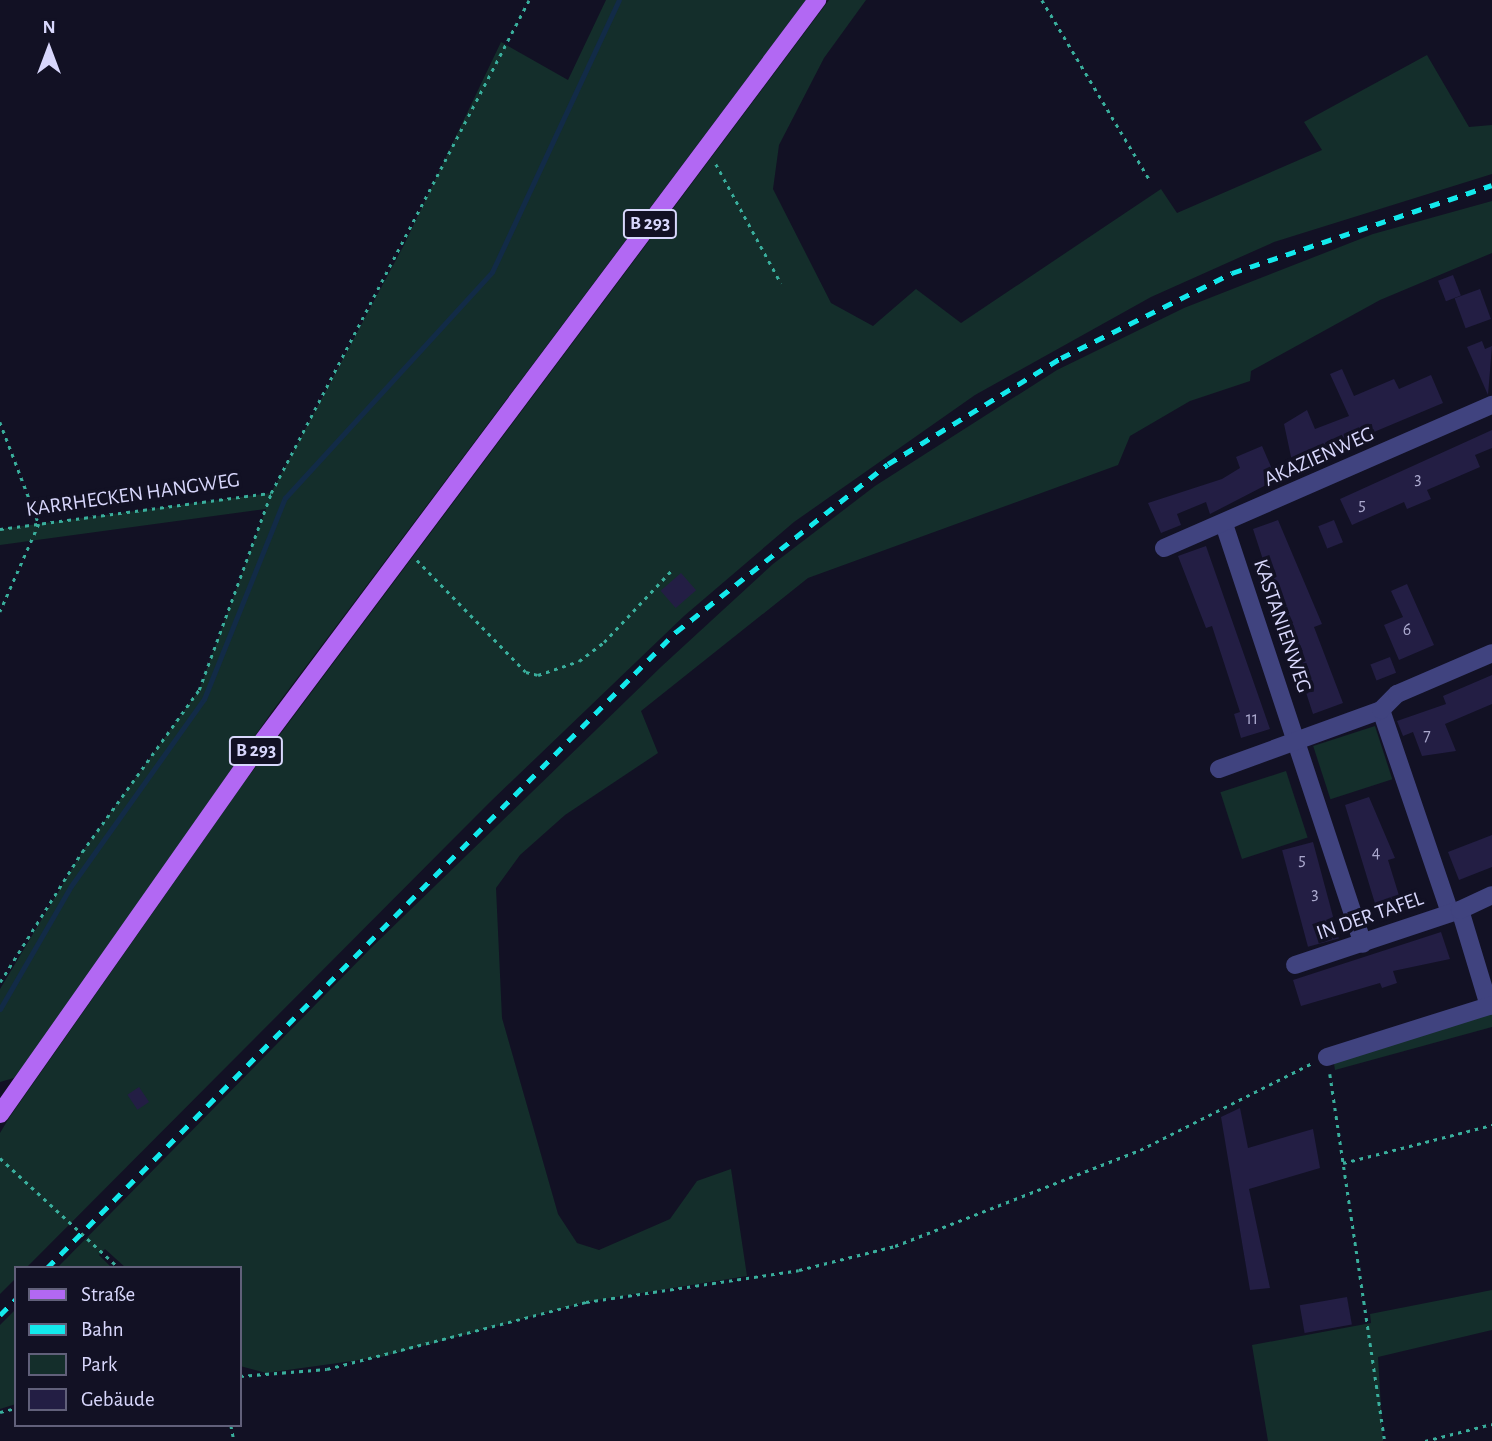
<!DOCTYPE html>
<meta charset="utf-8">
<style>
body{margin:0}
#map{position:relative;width:1492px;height:1441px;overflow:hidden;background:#121124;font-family:"Alegreya Sans",sans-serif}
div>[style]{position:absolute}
.green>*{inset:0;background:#142e2b;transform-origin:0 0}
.stream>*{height:5px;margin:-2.5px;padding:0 2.5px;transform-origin:2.5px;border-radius:2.5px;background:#122b47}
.building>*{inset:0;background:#231e44;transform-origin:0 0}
.path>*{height:2.5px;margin-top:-1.25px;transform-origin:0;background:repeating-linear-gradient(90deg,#39ae9c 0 3.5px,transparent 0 8.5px)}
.minor>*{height:18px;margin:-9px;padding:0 9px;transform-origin:9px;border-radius:9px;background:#40437f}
.major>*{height:18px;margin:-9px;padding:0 9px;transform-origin:9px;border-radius:9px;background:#b268f3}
.rail>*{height:5px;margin-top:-2.5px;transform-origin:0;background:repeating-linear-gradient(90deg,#13e9ec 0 10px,transparent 0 19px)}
span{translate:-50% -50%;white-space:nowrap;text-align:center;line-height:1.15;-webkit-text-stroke:7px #121124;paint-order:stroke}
.number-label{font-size:18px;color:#aba9ce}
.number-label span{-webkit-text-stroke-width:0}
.shield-label span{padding:2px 5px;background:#121124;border:2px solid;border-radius:5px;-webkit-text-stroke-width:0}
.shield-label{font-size:19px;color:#d8d7fc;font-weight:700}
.street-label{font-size:21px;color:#d8d7fc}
.legend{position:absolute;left:14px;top:1266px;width:228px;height:161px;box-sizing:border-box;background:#121124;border:2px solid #61607a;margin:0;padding:9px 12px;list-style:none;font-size:21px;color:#d8d7fc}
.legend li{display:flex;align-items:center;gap:14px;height:35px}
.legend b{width:35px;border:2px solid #61607a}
.north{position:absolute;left:14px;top:14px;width:70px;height:70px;-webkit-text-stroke:5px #121124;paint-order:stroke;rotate:0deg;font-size:19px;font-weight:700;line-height:28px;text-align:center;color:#d8d7fc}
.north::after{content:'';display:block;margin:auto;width:24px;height:32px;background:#d8d7fc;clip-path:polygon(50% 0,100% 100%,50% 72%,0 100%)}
</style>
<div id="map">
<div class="green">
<div style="clip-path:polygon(606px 0,806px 0,271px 713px,27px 1062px,14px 1078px,0 1082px,0 989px,82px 852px,199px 690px,266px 509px,0 545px,0 529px,271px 493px,404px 245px,501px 42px,568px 80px)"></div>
<div style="clip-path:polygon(829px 0,866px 0,824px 58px,779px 145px,773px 189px,831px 303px,873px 326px,916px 289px,961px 323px,1161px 189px,1177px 213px,1322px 150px,1304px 122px,1427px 55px,1469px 127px,1492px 125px,1492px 174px,1274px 242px,1151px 297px,975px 395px,794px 522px,684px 616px,489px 803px,26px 1268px,16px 1268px,16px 1278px,0 1294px,0 1133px,9px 1118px,243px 784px)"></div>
<div style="clip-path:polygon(1492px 201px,1492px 253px,1380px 300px,1251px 371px,1250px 381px,1190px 401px,1130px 436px,1118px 465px,808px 578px,641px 711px,658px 753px,565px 815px,520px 855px,496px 888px,502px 1018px,558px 1214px,577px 1243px,599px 1250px,670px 1219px,697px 1181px,731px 1169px,747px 1276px,586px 1302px,381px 1357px,266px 1373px,240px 1366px,240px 1268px,126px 1268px,105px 1249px,99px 1255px,112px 1268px,57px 1268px,373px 946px,662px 666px,773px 564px,875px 486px,1057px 370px,1184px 308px,1373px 234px)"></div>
<div style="left:1375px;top:726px;width:56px;height:65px;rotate:72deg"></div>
<div style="left:1286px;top:771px;width:70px;height:69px;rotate:72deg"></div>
<div style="clip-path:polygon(1492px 1010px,1492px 1027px,1335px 1070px,1333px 1058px)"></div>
<div style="clip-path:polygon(1492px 1290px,1492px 1330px,1378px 1357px,1383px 1441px,1268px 1441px,1252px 1345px,1371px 1323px,1370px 1314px)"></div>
<div style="clip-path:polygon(16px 1309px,16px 1404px,0 1409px,0 1325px)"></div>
</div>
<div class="stream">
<div style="left:0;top:1009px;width:142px;rotate:-60deg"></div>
<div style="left:71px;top:886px;width:229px;rotate:-54.6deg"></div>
<div style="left:204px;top:699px;width:217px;rotate:-68.1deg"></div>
<div style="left:285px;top:498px;width:306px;rotate:-47.5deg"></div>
<div style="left:492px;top:272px;width:300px;rotate:-65deg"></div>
</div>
<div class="building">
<div style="left:1453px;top:275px;width:22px;height:16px;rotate:69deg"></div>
<div style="left:1480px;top:289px;width:32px;height:27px;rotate:70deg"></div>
<div style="clip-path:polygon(1482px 341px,1485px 349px,1492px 346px,1488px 395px,1467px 347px)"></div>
<div style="clip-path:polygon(1342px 369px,1354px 396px,1394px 379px,1399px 389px,1431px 375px,1443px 403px,1293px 466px,1284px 424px,1307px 410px,1315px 429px,1349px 416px,1330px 374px)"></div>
<div style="clip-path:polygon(1492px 430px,1492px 448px,1475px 455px,1480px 467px,1427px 490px,1431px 499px,1407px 509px,1404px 502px,1352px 525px,1340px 499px)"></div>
<div style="clip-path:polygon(1262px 446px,1272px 469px,1265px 472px,1270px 483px,1210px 514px,1206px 502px,1177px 514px,1181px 525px,1161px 533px,1148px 503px,1222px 479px,1240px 468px,1236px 457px)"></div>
<div style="clip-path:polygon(1278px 520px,1322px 624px,1314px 627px,1343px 703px,1313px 714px,1253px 529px)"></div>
<div style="left:1334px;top:520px;width:24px;height:17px;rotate:68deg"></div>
<div style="clip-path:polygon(1206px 546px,1270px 729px,1241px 738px,1234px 714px,1240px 712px,1212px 626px,1206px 628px,1178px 556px)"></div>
<div style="left:681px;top:573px;width:23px;height:27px;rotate:49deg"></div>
<div style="clip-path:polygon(1407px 584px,1434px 645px,1399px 660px,1384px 625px,1403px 617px,1391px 591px)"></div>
<div style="left:1390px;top:657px;width:17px;height:21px;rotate:69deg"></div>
<div style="clip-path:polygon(1492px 675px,1492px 704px,1445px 724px,1456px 751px,1422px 756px,1413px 732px,1403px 736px,1397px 721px,1446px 704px,1443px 696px)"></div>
<div style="clip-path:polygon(1369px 797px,1395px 858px,1388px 860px,1401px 902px,1377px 910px,1345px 805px)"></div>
<div style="clip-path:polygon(1492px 835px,1492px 867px,1459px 880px,1448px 852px)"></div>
<div style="left:1313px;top:842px;width:100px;height:32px;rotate:75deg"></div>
<div style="clip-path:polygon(1441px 932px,1450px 959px,1393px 971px,1397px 983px,1382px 988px,1380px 983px,1301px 1006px,1293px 980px)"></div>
<div style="left:139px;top:1087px;width:18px;height:14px;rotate:56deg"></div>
<div style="clip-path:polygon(1240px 1108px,1248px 1148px,1313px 1129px,1320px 1168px,1249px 1189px,1270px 1288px,1250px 1290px,1221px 1117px)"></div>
<div style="left:1347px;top:1297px;width:28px;height:48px;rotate:80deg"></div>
</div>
<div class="path">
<div style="left:1042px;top:0;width:212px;rotate:59.1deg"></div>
<div style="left:716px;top:164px;width:136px;rotate:61.4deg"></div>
<div style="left:0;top:422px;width:109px;rotate:69.1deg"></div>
<div style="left:39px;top:524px;width:96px;rotate:113.9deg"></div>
<div style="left:0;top:529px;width:273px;rotate:-7.6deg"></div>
<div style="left:417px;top:560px;width:156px;rotate:45.8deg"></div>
<div style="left:526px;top:672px;width:12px;rotate:14deg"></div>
<div style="left:538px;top:675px;width:43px;rotate:-18.9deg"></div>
<div style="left:579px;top:661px;width:31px;rotate:-37deg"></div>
<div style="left:604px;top:642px;width:98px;rotate:-46.7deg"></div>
<div style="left:0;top:982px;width:154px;rotate:-57.8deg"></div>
<div style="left:82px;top:852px;width:200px;rotate:-54.2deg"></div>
<div style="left:199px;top:690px;width:210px;rotate:-69.9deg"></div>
<div style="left:271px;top:493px;width:556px;rotate:-62.38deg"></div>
<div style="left:1330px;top:1074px;width:371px;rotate:81.5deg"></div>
<div style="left:0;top:1158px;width:162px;rotate:42.7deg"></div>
<div style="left:1343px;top:1163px;width:154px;rotate:-14.3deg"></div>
<div style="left:240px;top:1376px;width:87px;rotate:-4.6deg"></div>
<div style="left:327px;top:1369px;width:268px;rotate:-14.5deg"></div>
<div style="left:586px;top:1302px;width:215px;rotate:-8.5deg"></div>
<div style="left:799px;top:1270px;width:99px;rotate:-14deg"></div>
<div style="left:895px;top:1246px;width:263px;rotate:-21.4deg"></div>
<div style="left:1140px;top:1150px;width:191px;rotate:-26.8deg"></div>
<div style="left:0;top:1412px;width:16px;rotate:-14deg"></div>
<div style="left:231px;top:1425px;width:16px;rotate:79deg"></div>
<div style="left:1425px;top:1441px;width:69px;rotate:-14.2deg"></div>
</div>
<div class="minor">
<div style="left:1224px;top:524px;width:442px;rotate:71.7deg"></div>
<div style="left:1164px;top:548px;width:358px;rotate:-23.6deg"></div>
<div style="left:1381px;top:710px;width:214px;rotate:71.2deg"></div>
<div style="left:1219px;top:769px;width:172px;rotate:-20deg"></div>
<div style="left:1381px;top:710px;width:23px;rotate:-45deg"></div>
<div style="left:1397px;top:694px;width:103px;rotate:-23.3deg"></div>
<div style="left:1295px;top:965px;width:174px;rotate:-18.4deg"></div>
<div style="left:1489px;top:1006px;width:100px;rotate:-106.8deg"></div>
<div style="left:1460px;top:910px;width:35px;rotate:-25deg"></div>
<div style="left:1327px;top:1057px;width:173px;rotate:-17.5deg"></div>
</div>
<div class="major">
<div style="left:0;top:1114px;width:445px;rotate:-54.9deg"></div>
<div style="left:256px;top:750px;width:937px;rotate:-53.2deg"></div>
</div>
<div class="rail">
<div style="left:47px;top:1268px;width:895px;rotate:-45.32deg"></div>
<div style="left:676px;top:632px;width:270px;rotate:-38.4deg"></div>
<div style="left:888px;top:464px;width:203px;rotate:-31.5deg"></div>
<div style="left:1061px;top:358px;width:191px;rotate:-26.4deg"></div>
<div style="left:1232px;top:273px;width:274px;rotate:-18.7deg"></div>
<div style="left:0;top:1315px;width:23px;rotate:-45deg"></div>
</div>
<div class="number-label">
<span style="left:1418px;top:479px">3</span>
<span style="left:1362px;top:505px">5</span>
<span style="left:1407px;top:630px">6</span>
<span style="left:1252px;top:719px">11</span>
<span style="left:1427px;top:736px">7</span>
<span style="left:1376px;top:853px">4</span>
<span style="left:1302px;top:860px">5</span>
<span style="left:1315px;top:894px">3</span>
</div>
<div class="shield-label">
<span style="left:650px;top:224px">B 293</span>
<span style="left:256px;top:751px">B 293</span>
</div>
<div class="street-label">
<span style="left:1319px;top:457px;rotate:-24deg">AKAZIENWEG</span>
<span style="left:133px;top:495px;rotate:-8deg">KARRHECKEN HANGWEG</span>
<span style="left:1282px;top:626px;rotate:71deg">KASTANIENWEG</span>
<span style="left:1370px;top:916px;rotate:-19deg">IN DER TAFEL</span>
</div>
<ul class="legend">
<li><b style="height:9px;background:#b268f3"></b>Straße</li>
<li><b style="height:9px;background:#13e9ec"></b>Bahn</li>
<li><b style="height:19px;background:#142e2b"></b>Park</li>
<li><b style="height:19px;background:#231e44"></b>Gebäude</li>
</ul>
<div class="north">N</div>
</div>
